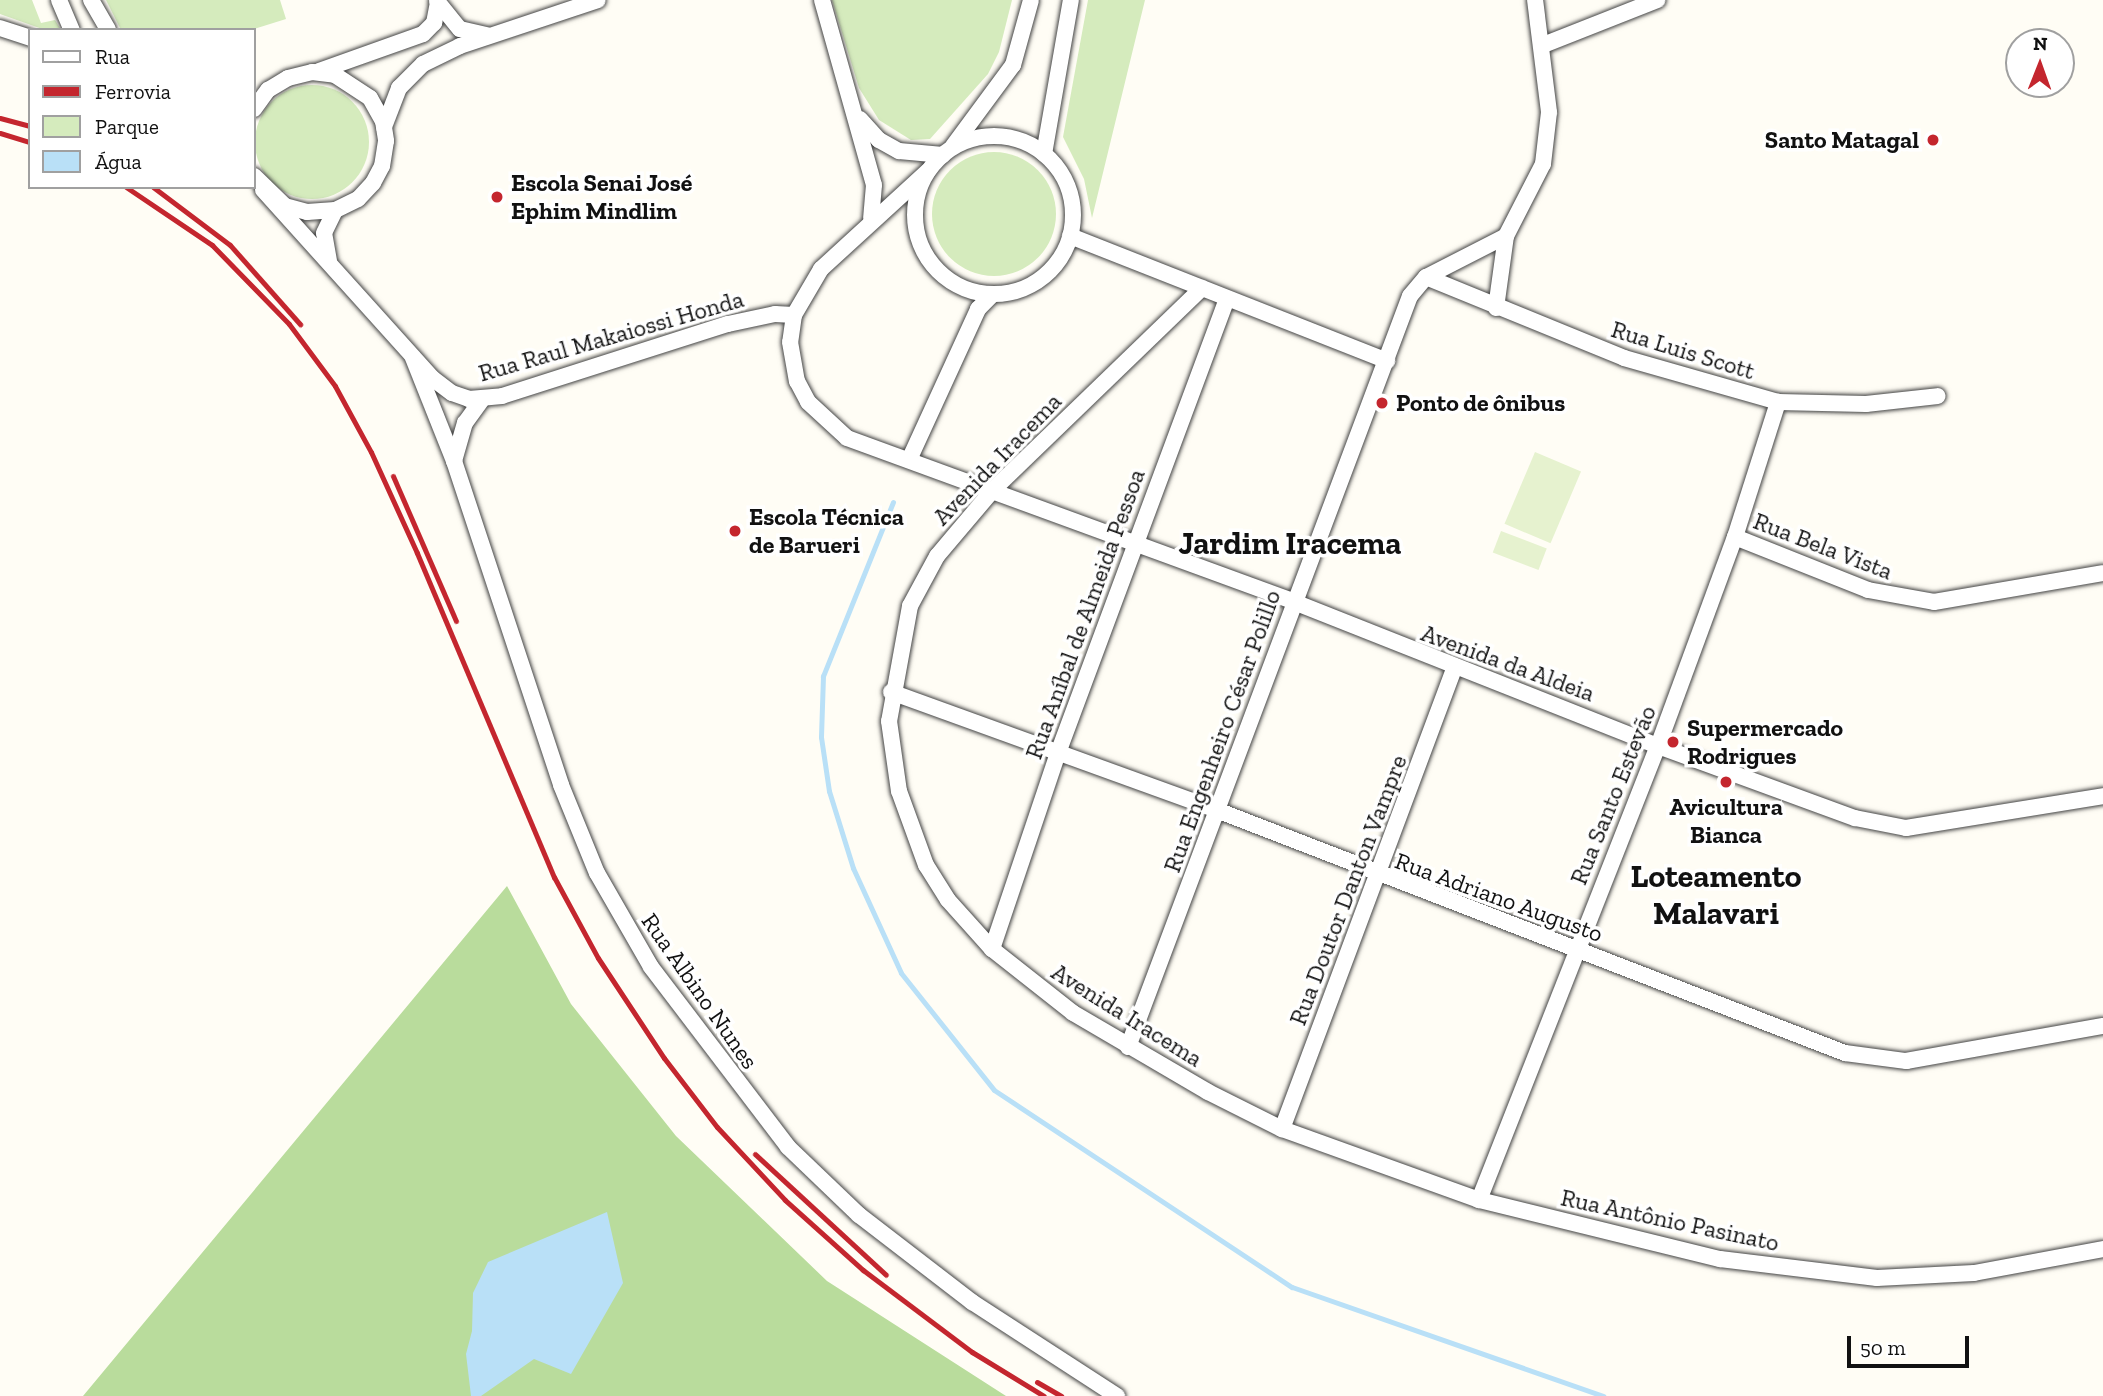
<!DOCTYPE html>
<meta charset="utf-8">
<style>
body{margin:0}
#map{position:relative;width:2103px;height:1396px;overflow:hidden;background:#fffdf5;font-family:"Zilla Slab",serif}
div>[style]{position:absolute}
.green>*{inset:0;background:#d5ebbd}
.round{border-radius:50%}
.forest>*{inset:0;background:#b9dc9c}
.pitch>*{inset:0;background:#e6f2cf;transform-origin:0 0}
.water>*{inset:0;background:#b9e0f7}
.stream>*{height:5px;margin:-2.5px;padding:0 2.5px;transform-origin:2.5px;border-radius:2.5px;background:#b9e0f7}
.roads{filter:drop-shadow(0 0 2px #444) drop-shadow(0 0 2px #444)}
.street>*{height:16px;margin:-8px;padding:0 8px;transform-origin:8px;border-radius:8px;background:#fff}
.street>.ring{margin:-8px;padding:0;box-sizing:content-box;background:none;border:16px solid #fff;border-radius:50%}
.rail>*{height:5px;margin:-2.5px;padding:0 2.5px;transform-origin:2.5px;border-radius:2.5px;background:#c4262e}
.dots>*{width:19px;height:19px;translate:-50% -50%;box-sizing:border-box;border:4px solid #fff;border-radius:50%}
span{translate:-50% -50%;white-space:nowrap;text-align:center;line-height:1.15;-webkit-text-stroke:7px #fff;paint-order:stroke}
.poi-label{font-size:24px;color:#111;font-weight:700}
.right{translate:-100% -50%;text-align:right}
.left{translate:0 -50%;text-align:left}
.street-label{font-size:24px;color:#111}
.district-label{font-size:32px;color:#111;font-weight:700}
.legend{position:absolute;left:28px;top:28px;width:228px;height:161px;box-sizing:border-box;background:#fff;border:2px solid #a0a0a0;margin:0;padding:9px 12px;list-style:none;font-size:21px;color:#111}
.legend li{display:flex;align-items:center;gap:14px;height:35px}
.legend b{width:35px;border:2px solid #a0a0a0}
.north{position:absolute;left:2005px;top:28px;width:70px;height:70px;box-sizing:border-box;background:#fff;border:2px solid #a0a0a0;border-radius:50%;rotate:1deg;font-size:19px;font-weight:700;line-height:28px;text-align:center;color:#111}
.north::after{content:'';display:block;margin:auto;width:24px;height:32px;background:#c4262e;clip-path:polygon(50% 0,100% 100%,50% 72%,0 100%)}
.scale{position:absolute;left:1847px;top:1336px;width:122px;height:32px;box-sizing:border-box;border:4px solid #111;border-top:0;padding-left:9px;font-size:21px;line-height:24px;white-space:nowrap;color:#111;-webkit-text-stroke:5px #fff;paint-order:stroke}
</style>
<div id="map">
<div class="green">
<div style="clip-path:polygon(0 0,32px 0,41px 23px,55px 20px,61px 30px,45px 30px,0 14px)"></div>
<div style="clip-path:polygon(106px 0,280px 0,286px 19px,251px 30px,121px 30px)"></div>
<div style="clip-path:polygon(832px 0,1012px 0,999px 52px,988px 74px,930px 139px,911px 140px,879px 120px,859px 88px)"></div>
<div style="clip-path:polygon(1088px 0,1145px 0,1092px 218px,1084px 179px,1063px 137px)"></div>
<div class="round" style="left:255px;top:85px;width:114px;height:114px"></div>
<div class="round" style="left:932px;top:152px;width:124px;height:124px"></div>
</div>
<div class="forest">
<div style="clip-path:polygon(507px 886px,571px 1004px,676px 1136px,827px 1281px,1006px 1396px,83px 1396px)"></div>
</div>
<div class="pitch">
<div style="left:1535px;top:452px;width:50px;height:78px;rotate:23deg"></div>
<div style="left:1501px;top:531px;width:49px;height:23px;rotate:21deg"></div>
</div>
<div class="water">
<div style="clip-path:polygon(607px 1212px,623px 1283px,571px 1374px,534px 1359px,481px 1396px,471px 1396px,466px 1354px,472px 1331px,473px 1293px,488px 1262px)"></div>
</div>
<div class="stream">
<div style="left:893px;top:502px;width:188px;rotate:111.9deg"></div>
<div style="left:823px;top:676px;width:61px;rotate:91.9deg"></div>
<div style="left:821px;top:737px;width:55px;rotate:81.6deg"></div>
<div style="left:829px;top:791px;width:81px;rotate:72.7deg"></div>
<div style="left:853px;top:868px;width:115px;rotate:65.4deg"></div>
<div style="left:901px;top:973px;width:149px;rotate:51.5deg"></div>
<div style="left:994px;top:1090px;width:357px;rotate:33.5deg"></div>
<div style="left:1292px;top:1287px;width:330px;rotate:19.3deg"></div>
</div>
<div class="roads">
<div class="street">
<div style="left:59px;top:0;width:33px;rotate:67deg"></div>
<div style="left:91px;top:0;width:34px;rotate:60deg"></div>
<div style="left:822px;top:0;width:192px;rotate:74.3deg"></div>
<div style="left:874px;top:185px;width:33px;rotate:95deg"></div>
<div style="left:437px;top:1px;width:36px;rotate:51deg"></div>
<div style="left:460px;top:29px;width:28px;rotate:13deg"></div>
<div style="left:0;top:28px;width:32px;rotate:18deg"></div>
<div style="left:1543px;top:45px;width:123px;rotate:-21.5deg"></div>
<div style="left:319px;top:71px;width:110px;rotate:-19.6deg"></div>
<div style="left:423px;top:34px;width:16px;rotate:-45deg"></div>
<div style="left:434px;top:23px;width:21px;rotate:-79deg"></div>
<div style="left:254px;top:109px;width:24px;rotate:-54deg"></div>
<div style="left:268px;top:90px;width:23px;rotate:-31deg"></div>
<div style="left:288px;top:78px;width:25px;rotate:-14deg"></div>
<div style="left:312px;top:72px;width:23px;rotate:7deg"></div>
<div style="left:335px;top:75px;width:42px;rotate:33.3deg"></div>
<div style="left:370px;top:98px;width:26px;rotate:61deg"></div>
<div style="left:383px;top:121px;width:20px;rotate:81deg"></div>
<div style="left:386px;top:141px;width:25px;rotate:99deg"></div>
<div style="left:382px;top:166px;width:19px;rotate:118deg"></div>
<div style="left:373px;top:183px;width:22px;rotate:133deg"></div>
<div style="left:358px;top:199px;width:25px;rotate:154deg"></div>
<div style="left:335px;top:210px;width:28px;rotate:176deg"></div>
<div style="left:307px;top:212px;width:23px;rotate:-165deg"></div>
<div style="left:285px;top:206px;width:43px;rotate:-135.9deg"></div>
<div style="left:860px;top:119px;width:28px;rotate:48deg"></div>
<div style="left:879px;top:140px;width:23px;rotate:29deg"></div>
<div style="left:899px;top:151px;width:44px;rotate:5.2deg"></div>
<div style="left:384px;top:127px;width:42px;rotate:-69deg"></div>
<div style="left:399px;top:88px;width:34px;rotate:-45deg"></div>
<div style="left:423px;top:64px;width:41px;rotate:-25.9deg"></div>
<div style="left:460px;top:46px;width:145px;rotate:-18.4deg"></div>
<div class="ring" style="left:915px;top:136px;width:142px;height:142px"></div>
<div style="left:953px;top:146px;width:101px;rotate:-53.5deg"></div>
<div style="left:1013px;top:65px;width:67px;rotate:-74.5deg"></div>
<div style="left:1044px;top:154px;width:156px;rotate:-80.1deg"></div>
<div style="left:928px;top:171px;width:145px;rotate:137.5deg"></div>
<div style="left:821px;top:269px;width:53px;rotate:120.4deg"></div>
<div style="left:794px;top:315px;width:27px;rotate:98deg"></div>
<div style="left:790px;top:342px;width:40px;rotate:80deg"></div>
<div style="left:797px;top:381px;width:24px;rotate:62deg"></div>
<div style="left:808px;top:402px;width:53px;rotate:42.7deg"></div>
<div style="left:847px;top:438px;width:476px;rotate:20.1deg"></div>
<div style="left:1294px;top:602px;width:391px;rotate:21.6deg"></div>
<div style="left:1658px;top:746px;width:210px;rotate:20.1deg"></div>
<div style="left:1855px;top:818px;width:52px;rotate:11.1deg"></div>
<div style="left:1906px;top:828px;width:200px;rotate:-9.2deg"></div>
<div style="left:263px;top:190px;width:253px;rotate:48deg"></div>
<div style="left:432px;top:378px;width:25px;rotate:37deg"></div>
<div style="left:452px;top:393px;width:18px;rotate:19deg"></div>
<div style="left:469px;top:399px;width:33px;rotate:-5deg"></div>
<div style="left:502px;top:396px;width:237px;rotate:-17.7deg"></div>
<div style="left:728px;top:324px;width:48px;rotate:-12deg"></div>
<div style="left:775px;top:314px;width:19px;rotate:3deg"></div>
<div style="left:1070px;top:236px;width:341px;rotate:21.5deg"></div>
<div style="left:329px;top:261px;width:28px;rotate:-100deg"></div>
<div style="left:324px;top:233px;width:25px;rotate:-64deg"></div>
<div style="left:1426px;top:277px;width:214px;rotate:22.2deg"></div>
<div style="left:1624px;top:358px;width:160px;rotate:15.9deg"></div>
<div style="left:1778px;top:402px;width:88px;rotate:1.3deg"></div>
<div style="left:1866px;top:404px;width:72px;rotate:-6.3deg"></div>
<div style="left:1202px;top:288px;width:292px;rotate:136deg"></div>
<div style="left:992px;top:491px;width:85px;rotate:130.2deg"></div>
<div style="left:937px;top:556px;width:57px;rotate:118.4deg"></div>
<div style="left:910px;top:606px;width:117px;rotate:100.3deg"></div>
<div style="left:889px;top:721px;width:71px;rotate:81.9deg"></div>
<div style="left:899px;top:791px;width:79px;rotate:70deg"></div>
<div style="left:926px;top:865px;width:41px;rotate:57.8deg"></div>
<div style="left:948px;top:900px;width:66px;rotate:48.1deg"></div>
<div style="left:992px;top:949px;width:103px;rotate:38.3deg"></div>
<div style="left:1073px;top:1013px;width:156px;rotate:30.3deg"></div>
<div style="left:1208px;top:1092px;width:83px;rotate:26.6deg"></div>
<div style="left:1282px;top:1129px;width:209px;rotate:19.8deg"></div>
<div style="left:1479px;top:1200px;width:248px;rotate:13.8deg"></div>
<div style="left:1720px;top:1259px;width:158px;rotate:6.9deg"></div>
<div style="left:1877px;top:1278px;width:97px;rotate:-3deg"></div>
<div style="left:1974px;top:1273px;width:131px;rotate:-10.5deg"></div>
<div style="left:1496px;top:308px;width:73px;rotate:-82.1deg"></div>
<div style="left:413px;top:358px;width:111px;rotate:68.3deg"></div>
<div style="left:454px;top:461px;width:341px;rotate:71.7deg"></div>
<div style="left:561px;top:785px;width:95px;rotate:67.8deg"></div>
<div style="left:597px;top:873px;width:108px;rotate:60.1deg"></div>
<div style="left:651px;top:967px;width:226px;rotate:52.7deg"></div>
<div style="left:788px;top:1147px;width:98px;rotate:43.8deg"></div>
<div style="left:859px;top:1215px;width:143px;rotate:37.6deg"></div>
<div style="left:972px;top:1302px;width:173px;rotate:33deg"></div>
<div style="left:909px;top:460px;width:166px;rotate:-65.4deg"></div>
<div style="left:978px;top:309px;width:21px;rotate:-45deg"></div>
<div style="left:454px;top:461px;width:40px;rotate:-74deg"></div>
<div style="left:465px;top:423px;width:29px;rotate:-54deg"></div>
<div style="left:1735px;top:537px;width:143px;rotate:21.7deg"></div>
<div style="left:1868px;top:590px;width:67px;rotate:10.3deg"></div>
<div style="left:1934px;top:602px;width:171px;rotate:-9.7deg"></div>
<div style="left:891px;top:692px;width:349px;rotate:19.9deg"></div>
<div style="left:1219px;top:811px;width:671px;rotate:21.14deg"></div>
<div style="left:1845px;top:1053px;width:62px;rotate:7.5deg"></div>
<div style="left:1906px;top:1061px;width:200px;rotate:-10.1deg"></div>
<div style="left:992px;top:949px;width:207px;rotate:-71.4deg"></div>
<div style="left:1058px;top:753px;width:485px;rotate:-69.6deg"></div>
<div style="left:1128px;top:1047px;width:802px;rotate:-69.42deg"></div>
<div style="left:1410px;top:296px;width:25px;rotate:-50deg"></div>
<div style="left:1426px;top:277px;width:90px;rotate:-27.1deg"></div>
<div style="left:1506px;top:236px;width:81px;rotate:-62.8deg"></div>
<div style="left:1543px;top:164px;width:52px;rotate:-83.4deg"></div>
<div style="left:1549px;top:112px;width:113px;rotate:-97.1deg"></div>
<div style="left:1282px;top:1129px;width:494px;rotate:-69.5deg"></div>
<div style="left:1479px;top:1200px;width:488px;rotate:-68.5deg"></div>
<div style="left:1658px;top:746px;width:223px;rotate:-69.8deg"></div>
<div style="left:1735px;top:537px;width:142px;rotate:-72.3deg"></div>
</div>
</div>
<div class="rail">
<div style="left:0;top:118px;width:31px;rotate:15deg"></div>
<div style="left:0;top:133px;width:31px;rotate:17deg"></div>
<div style="left:126px;top:187px;width:104px;rotate:34deg"></div>
<div style="left:212px;top:245px;width:110px;rotate:45.7deg"></div>
<div style="left:289px;top:324px;width:77px;rotate:53.4deg"></div>
<div style="left:335px;top:386px;width:75px;rotate:61.4deg"></div>
<div style="left:371px;top:452px;width:111px;rotate:65.5deg"></div>
<div style="left:417px;top:553px;width:352px;rotate:67.1deg"></div>
<div style="left:554px;top:877px;width:92px;rotate:61.5deg"></div>
<div style="left:598px;top:958px;width:120px;rotate:56.6deg"></div>
<div style="left:664px;top:1058px;width:87px;rotate:52.5deg"></div>
<div style="left:717px;top:1127px;width:100px;rotate:47deg"></div>
<div style="left:785px;top:1200px;width:105px;rotate:41.9deg"></div>
<div style="left:863px;top:1270px;width:136px;rotate:37deg"></div>
<div style="left:972px;top:1352px;width:84px;rotate:31.4deg"></div>
<div style="left:153px;top:187px;width:96px;rotate:37deg"></div>
<div style="left:230px;top:245px;width:106px;rotate:48.5deg"></div>
<div style="left:393px;top:476px;width:158px;rotate:66.5deg"></div>
<div style="left:755px;top:1154px;width:178px;rotate:42.7deg"></div>
<div style="left:1037px;top:1382px;width:28px;rotate:30deg"></div>
</div>
<div class="dots">
<div style="left:1933px;top:140px;background:#c4262e"></div>
<div style="left:497px;top:197px;background:#c4262e"></div>
<div style="left:1382px;top:403px;background:#c4262e"></div>
<div style="left:735px;top:531px;background:#c4262e"></div>
<div style="left:1673px;top:742px;background:#c4262e"></div>
<div style="left:1726px;top:782px;background:#c4262e"></div>
</div>
<div class="poi-label">
<span class="right" style="left:1919px;top:140px">Santo Matagal</span>
<span class="left" style="left:511px;top:197px">Escola Senai José<br>Ephim Mindlim</span>
<span class="left" style="left:1396px;top:403px">Ponto de ônibus</span>
<span class="left" style="left:749px;top:531px">Escola Técnica<br>de Barueri</span>
<span class="left" style="left:1687px;top:742px">Supermercado<br>Rodrigues</span>
<span style="left:1726px;top:821px">Avicultura<br>Bianca</span>
</div>
<div class="street-label">
<span style="left:611px;top:336px;rotate:-16deg">Rua Raul Makaiossi Honda</span>
<span style="left:1683px;top:350px;rotate:17deg">Rua Luis Scott</span>
<span style="left:997px;top:459px;rotate:-46deg">Avenida Iracema</span>
<span style="left:1823px;top:546px;rotate:21deg">Rua Bela Vista</span>
<span style="left:1085px;top:614px;rotate:-70deg">Rua Aníbal de Almeida Pessoa</span>
<span style="left:1508px;top:663px;rotate:20deg">Avenida da Aldeia</span>
<span style="left:1222px;top:731px;rotate:-70deg">Rua Engenheiro César Polillo</span>
<span style="left:1613px;top:795px;rotate:-68deg">Rua Santo Estevão</span>
<span style="left:1348px;top:890px;rotate:-69deg">Rua Doutor Danton Vampre</span>
<span style="left:1499px;top:897px;rotate:20deg">Rua Adriano Augusto</span>
<span style="left:700px;top:991px;rotate:55deg">Rua Albino Nunes</span>
<span style="left:1127px;top:1015px;rotate:32deg">Avenida Iracema</span>
<span style="left:1670px;top:1220px;rotate:12deg">Rua Antônio Pasinato</span>
</div>
<div class="district-label">
<span style="left:1290px;top:543px">Jardim Iracema</span>
<span style="left:1716px;top:895px">Loteamento<br>Malavari</span>
</div>
<ul class="legend">
<li><b style="height:9px;background:#fff"></b>Rua</li>
<li><b style="height:9px;background:#c4262e"></b>Ferrovia</li>
<li><b style="height:19px;background:#d5ebbd"></b>Parque</li>
<li><b style="height:19px;background:#b9e0f7"></b>Água</li>
</ul>
<div class="north">N</div>
<div class="scale">50 m</div>
</div>
